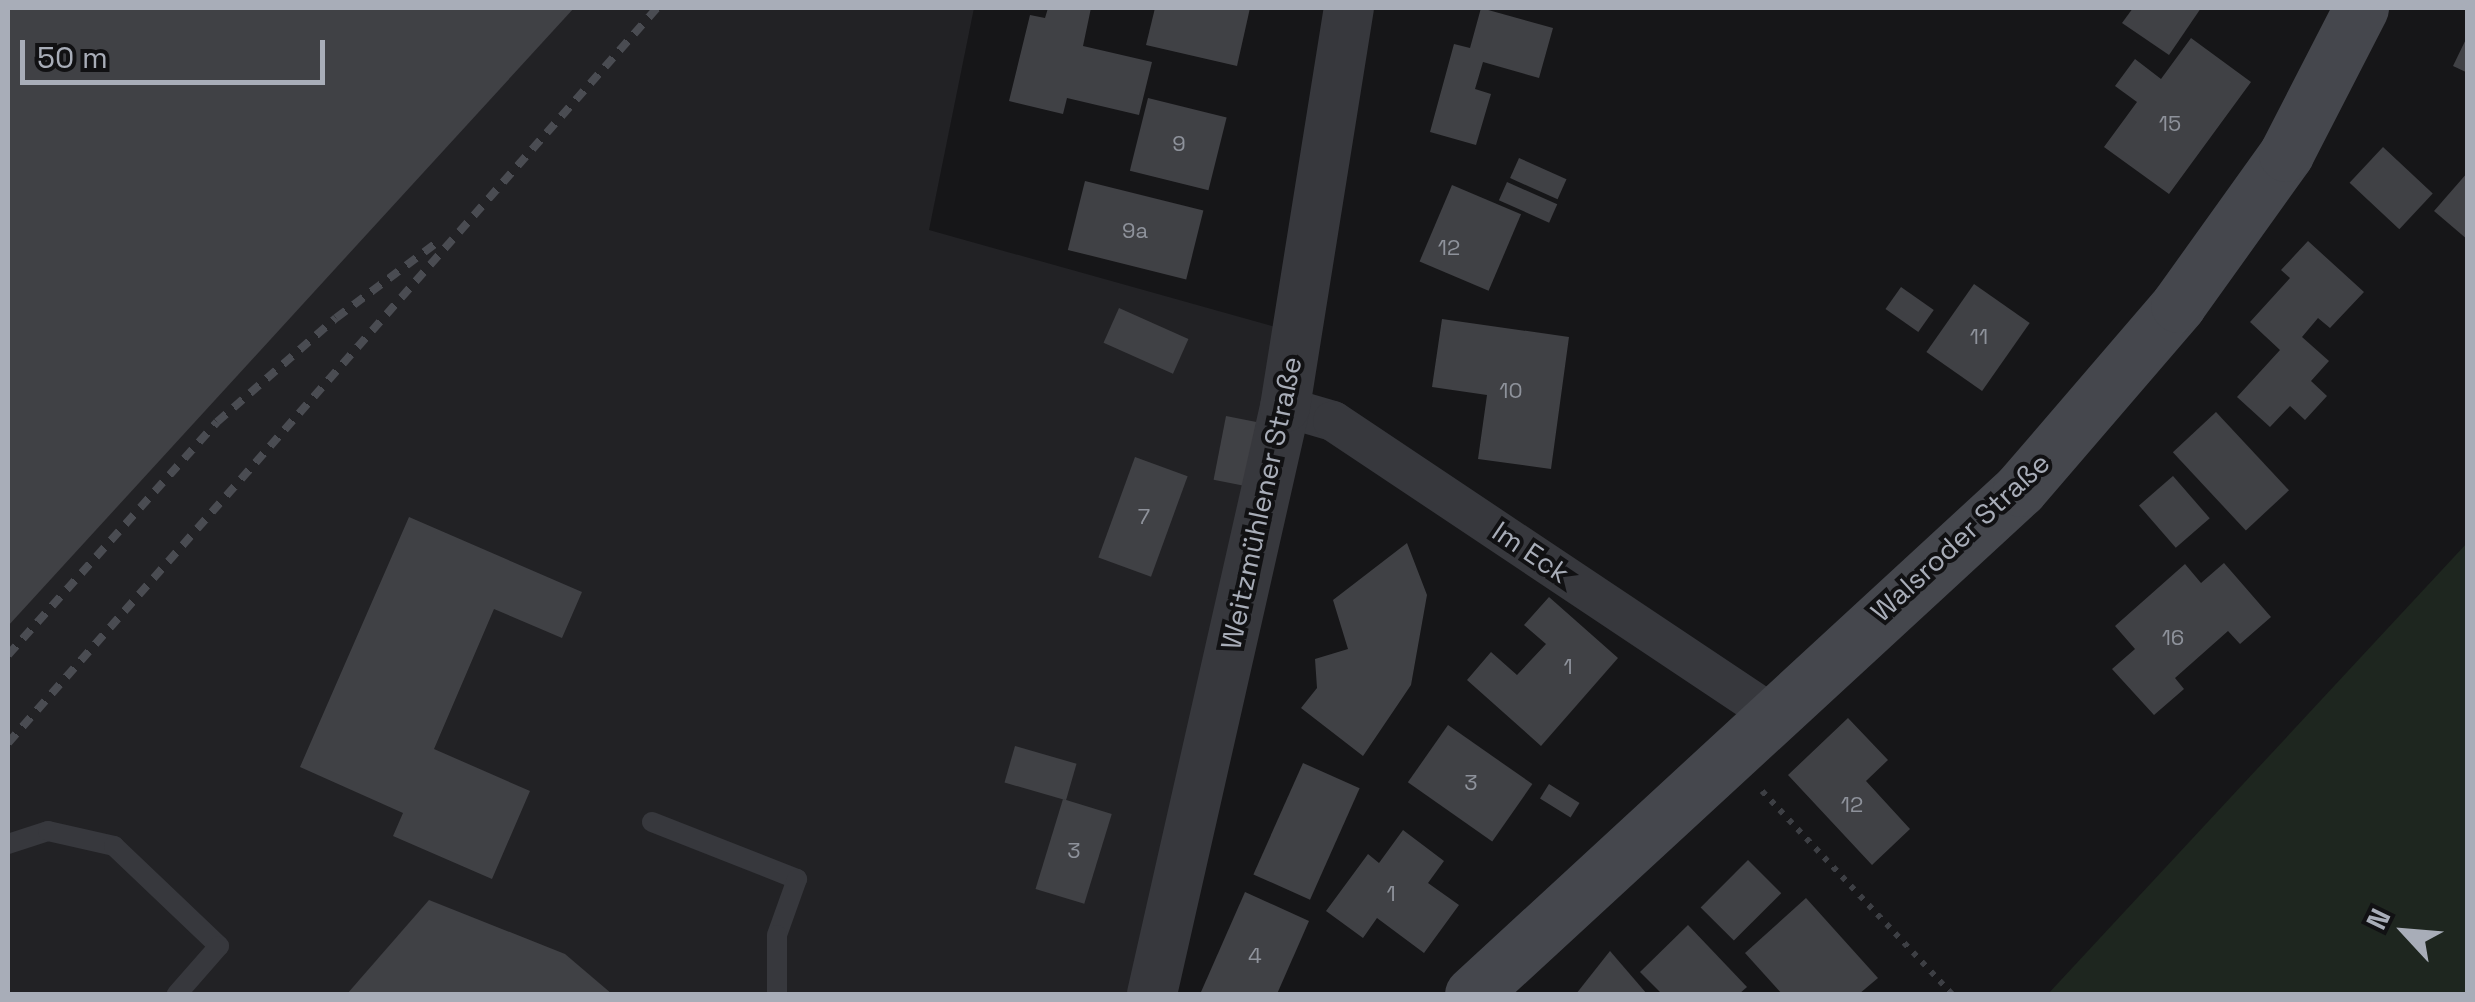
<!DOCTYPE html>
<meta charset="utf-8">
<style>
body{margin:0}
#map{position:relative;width:2475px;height:1002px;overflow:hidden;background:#161618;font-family:"Space Grotesk",sans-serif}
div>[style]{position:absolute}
.built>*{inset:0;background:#222225}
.green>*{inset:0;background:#1e261f}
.building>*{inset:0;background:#404145;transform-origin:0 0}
.path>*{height:6px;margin-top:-3px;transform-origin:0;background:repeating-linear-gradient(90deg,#3d3f44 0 5px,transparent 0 13px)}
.service>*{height:20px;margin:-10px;padding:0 10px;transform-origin:10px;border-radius:10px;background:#37383d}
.minor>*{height:40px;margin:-20px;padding:0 20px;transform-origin:20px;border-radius:20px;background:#37383d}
.tertiary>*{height:50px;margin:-25px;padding:0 25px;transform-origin:25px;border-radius:25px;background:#37383d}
.secondary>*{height:55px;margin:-27.5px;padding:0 27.5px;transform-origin:27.5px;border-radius:27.5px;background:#45474d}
.rail>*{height:8px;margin-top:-4px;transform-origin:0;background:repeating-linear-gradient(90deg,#4a4c52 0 12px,transparent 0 22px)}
span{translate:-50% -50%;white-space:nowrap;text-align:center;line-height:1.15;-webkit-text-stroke:8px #111113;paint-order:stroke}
.number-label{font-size:22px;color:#8e929b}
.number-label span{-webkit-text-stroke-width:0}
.street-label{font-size:28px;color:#a8adb8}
.frame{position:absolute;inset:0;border:10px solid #a8adb8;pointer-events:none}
.north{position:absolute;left:2355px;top:882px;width:100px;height:100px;-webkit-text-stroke:8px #111113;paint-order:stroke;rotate:296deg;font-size:28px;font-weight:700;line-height:40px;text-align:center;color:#a8adb8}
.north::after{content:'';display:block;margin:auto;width:35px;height:45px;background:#a8adb8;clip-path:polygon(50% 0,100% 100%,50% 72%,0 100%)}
.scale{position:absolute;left:20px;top:40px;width:305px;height:45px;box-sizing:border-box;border:5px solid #a8adb8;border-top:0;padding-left:12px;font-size:30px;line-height:35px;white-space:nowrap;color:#a8adb8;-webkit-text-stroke:8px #111113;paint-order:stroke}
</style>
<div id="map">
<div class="built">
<div style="clip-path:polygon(8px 8px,974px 8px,929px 230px,1290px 331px,1137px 994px,8px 994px)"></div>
</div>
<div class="green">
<div style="clip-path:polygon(2467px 543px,2467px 994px,2048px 994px)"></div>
</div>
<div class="building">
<div style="clip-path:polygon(8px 8px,574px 8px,8px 626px)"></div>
<div style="clip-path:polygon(1048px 8px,1091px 8px,1083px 46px,1152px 62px,1139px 115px,1067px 98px,1063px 114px,1009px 101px,1030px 15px,1045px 18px)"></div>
<div style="clip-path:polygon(1155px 8px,1250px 8px,1237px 66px,1146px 45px)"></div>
<div style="clip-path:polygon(1481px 8px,1553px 28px,1539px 78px,1483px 62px,1475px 89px,1491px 94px,1476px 145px,1430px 132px,1454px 44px,1470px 48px)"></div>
<div style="clip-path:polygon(2133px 8px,2201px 8px,2169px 55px,2122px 23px)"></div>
<div style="clip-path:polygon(2468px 35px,2468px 73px,2453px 66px)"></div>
<div style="clip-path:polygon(2191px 38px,2251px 82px,2169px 194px,2104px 147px,2137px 102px,2115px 86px,2135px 59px,2161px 79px)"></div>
<div style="left:1148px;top:98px;width:81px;height:75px;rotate:14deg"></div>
<div style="left:2383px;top:147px;width:68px;height:49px;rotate:43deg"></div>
<div style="left:1519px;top:158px;width:52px;height:22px;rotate:24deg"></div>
<div style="clip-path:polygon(2468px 172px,2468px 240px,2434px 211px)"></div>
<div style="left:1085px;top:181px;width:122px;height:71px;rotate:14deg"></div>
<div style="left:1507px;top:182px;width:55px;height:20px;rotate:24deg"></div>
<div style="left:1452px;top:185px;width:75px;height:83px;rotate:23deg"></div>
<div style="clip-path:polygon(2308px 241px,2364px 292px,2330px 328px,2318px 318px,2302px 337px,2329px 361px,2311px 381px,2327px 396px,2305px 420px,2290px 406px,2270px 427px,2237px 397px,2280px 350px,2250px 322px,2290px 278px,2281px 270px)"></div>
<div style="left:1974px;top:284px;width:68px;height:83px;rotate:35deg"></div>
<div style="left:1901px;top:287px;width:40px;height:27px;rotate:35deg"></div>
<div style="left:1119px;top:308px;width:76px;height:38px;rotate:24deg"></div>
<div style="clip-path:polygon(1442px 319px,1569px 337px,1551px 469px,1478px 459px,1487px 395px,1432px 387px)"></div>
<div style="left:2216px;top:412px;width:107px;height:59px;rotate:47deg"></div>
<div style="left:1226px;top:416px;width:31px;height:65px;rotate:11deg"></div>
<div style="left:1135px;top:457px;width:56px;height:107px;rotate:20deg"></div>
<div style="left:2173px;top:476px;width:56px;height:45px;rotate:49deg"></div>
<div style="clip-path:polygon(409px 517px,582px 592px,562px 638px,494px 609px,434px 749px,530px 791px,492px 879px,393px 836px,403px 813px,300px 767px)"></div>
<div style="clip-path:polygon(1407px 543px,1427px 595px,1411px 685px,1363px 756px,1301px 708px,1317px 688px,1315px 659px,1348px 649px,1333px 600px)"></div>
<div style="clip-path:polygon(2224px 563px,2271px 617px,2240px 644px,2228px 631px,2175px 678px,2184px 689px,2154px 715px,2112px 669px,2135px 649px,2115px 626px,2185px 564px,2201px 583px)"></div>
<div style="clip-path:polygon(1549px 597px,1618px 658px,1541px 746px,1467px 680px,1491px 652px,1517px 675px,1546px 644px,1524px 625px)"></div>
<div style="clip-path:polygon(1848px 718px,1888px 760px,1866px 781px,1910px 829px,1872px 865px,1788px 775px)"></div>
<div style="left:1448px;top:725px;width:103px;height:70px;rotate:35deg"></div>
<div style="left:1015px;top:746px;width:64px;height:38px;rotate:16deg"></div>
<div style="left:1303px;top:763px;width:62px;height:122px;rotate:24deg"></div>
<div style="left:1549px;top:784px;width:36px;height:17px;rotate:32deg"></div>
<div style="left:1063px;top:799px;width:51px;height:94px;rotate:17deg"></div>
<div style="clip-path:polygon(1403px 830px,1444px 861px,1428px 883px,1459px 905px,1424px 953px,1377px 918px,1363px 938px,1326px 911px,1368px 854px,1379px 863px)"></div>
<div style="left:1748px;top:860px;width:47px;height:67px;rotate:45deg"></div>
<div style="clip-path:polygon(1245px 892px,1309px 921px,1277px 994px,1206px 994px,1201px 992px)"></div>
<div style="clip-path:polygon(1806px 898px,1878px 978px,1859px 994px,1782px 994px,1745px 953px)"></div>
<div style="clip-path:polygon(429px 900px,565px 954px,612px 994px,347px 994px)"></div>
<div style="clip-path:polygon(1688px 925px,1747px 987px,1739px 994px,1662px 994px,1640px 972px)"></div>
<div style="clip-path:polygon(1610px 951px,1647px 994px,1576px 994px)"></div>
</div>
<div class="path">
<div style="left:1762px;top:791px;width:278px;rotate:46.9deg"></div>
</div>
<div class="service">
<div style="left:652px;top:822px;width:156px;rotate:21.5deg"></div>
<div style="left:797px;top:879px;width:59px;rotate:109.7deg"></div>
<div style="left:777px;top:935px;width:59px;rotate:90deg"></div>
<div style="left:8px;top:844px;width:42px;rotate:-18deg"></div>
<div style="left:48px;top:831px;width:68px;rotate:12.8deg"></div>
<div style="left:114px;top:846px;width:145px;rotate:43.6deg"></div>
<div style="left:219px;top:946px;width:64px;rotate:131.2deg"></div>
</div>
<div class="minor">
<div style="left:1285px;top:407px;width:50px;rotate:16.3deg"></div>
<div style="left:1333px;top:421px;width:526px;rotate:33.75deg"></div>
</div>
<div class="tertiary">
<div style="left:1152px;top:994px;width:602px;rotate:-77.23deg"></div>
<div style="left:1285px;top:407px;width:404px;rotate:-80.9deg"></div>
</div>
<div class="secondary">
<div style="left:1472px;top:994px;width:745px;rotate:-42.66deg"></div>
<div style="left:2020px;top:489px;width:243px;rotate:-49.3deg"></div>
<div style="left:2178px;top:305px;width:186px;rotate:-54.4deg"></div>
<div style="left:2286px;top:154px;width:164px;rotate:-62.8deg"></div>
</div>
<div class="rail">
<div style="left:8px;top:655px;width:313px;rotate:-48.1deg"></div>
<div style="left:217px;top:422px;width:158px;rotate:-41.2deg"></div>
<div style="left:336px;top:318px;width:129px;rotate:-36.8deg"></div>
<div style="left:8px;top:743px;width:981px;rotate:-48.56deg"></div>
</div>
<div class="number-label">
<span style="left:2170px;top:124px">15</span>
<span style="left:1179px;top:144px">9</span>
<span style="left:1135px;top:231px">9a</span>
<span style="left:1449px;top:248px">12</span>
<span style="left:1979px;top:337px">11</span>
<span style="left:1511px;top:391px">10</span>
<span style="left:1144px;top:517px">7</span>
<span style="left:2173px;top:638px">16</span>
<span style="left:1568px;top:667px">1</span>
<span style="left:1471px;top:783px">3</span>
<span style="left:1852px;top:805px">12</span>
<span style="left:1074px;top:851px">3</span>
<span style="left:1391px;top:894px">1</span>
<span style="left:1255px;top:956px">4</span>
</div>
<div class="street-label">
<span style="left:1261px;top:503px;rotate:-78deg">Weitzmühlener Straße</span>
<span style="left:1960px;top:537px;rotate:-43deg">Walsroder Straße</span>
<span style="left:1531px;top:552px;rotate:34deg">Im Eck</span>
</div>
<div class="frame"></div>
<div class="north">N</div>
<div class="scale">50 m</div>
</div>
